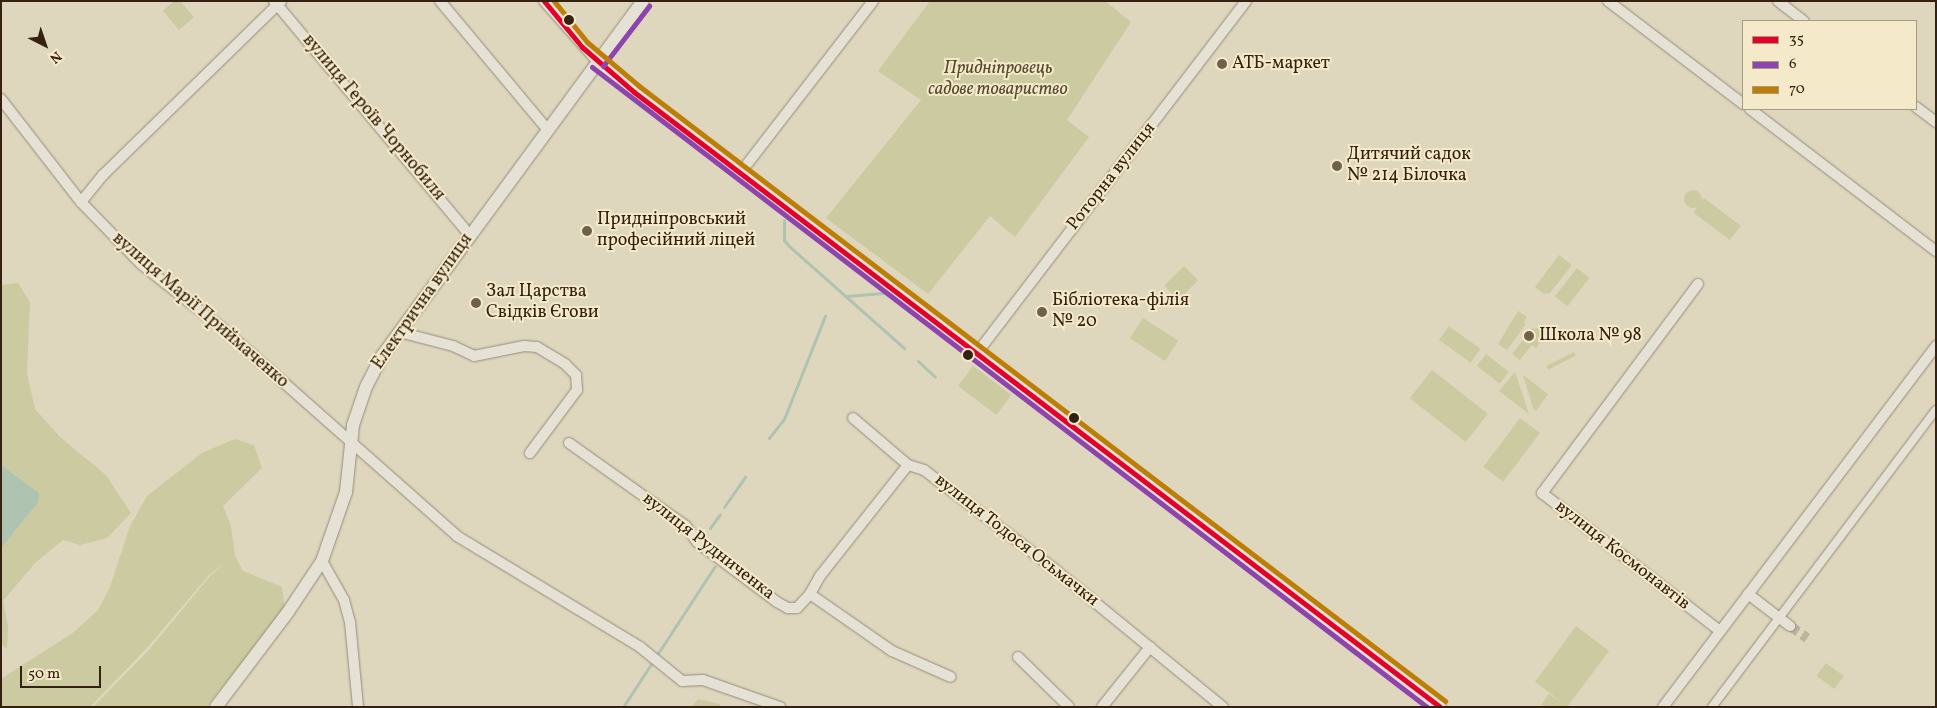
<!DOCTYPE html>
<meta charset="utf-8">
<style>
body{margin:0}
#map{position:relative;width:1937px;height:708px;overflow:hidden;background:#dfd7bd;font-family:Vollkorn,serif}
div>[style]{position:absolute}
.green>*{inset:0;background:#cccaa0;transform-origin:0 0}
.round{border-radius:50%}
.water>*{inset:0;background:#aec4b0}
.stream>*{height:3px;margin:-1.5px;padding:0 1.5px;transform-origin:1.5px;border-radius:1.5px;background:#aec4b0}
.minor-tunnel>*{height:10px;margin-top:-5px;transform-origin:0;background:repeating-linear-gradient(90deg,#bdb39b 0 10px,transparent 0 15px)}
.roads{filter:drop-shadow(0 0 1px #938c7c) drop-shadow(0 0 1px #938c7c)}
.pedestrian>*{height:8px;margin:-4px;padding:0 4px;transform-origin:4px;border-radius:4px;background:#e5e1d4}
.minor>*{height:10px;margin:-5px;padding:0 5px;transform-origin:5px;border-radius:5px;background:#e5e1d4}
.tertiary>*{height:12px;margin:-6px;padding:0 6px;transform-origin:6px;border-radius:6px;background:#e5e1d4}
.bus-1>*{height:5px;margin:-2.5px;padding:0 2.5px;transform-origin:2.5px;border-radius:2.5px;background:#e4002b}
.bus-2>*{height:5px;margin:-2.5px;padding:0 2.5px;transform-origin:2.5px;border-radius:2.5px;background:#8e44ad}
.bus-3>*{height:5px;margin:-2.5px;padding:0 2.5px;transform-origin:2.5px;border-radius:2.5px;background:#bc7e05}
.dots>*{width:14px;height:14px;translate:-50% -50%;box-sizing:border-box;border:2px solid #f4eaca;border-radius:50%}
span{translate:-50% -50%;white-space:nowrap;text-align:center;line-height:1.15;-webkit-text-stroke:4px #f4eaca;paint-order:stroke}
.poi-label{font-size:18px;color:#342111}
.left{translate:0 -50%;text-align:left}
.park-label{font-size:18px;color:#56492f;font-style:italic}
.street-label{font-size:18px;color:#342111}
.frame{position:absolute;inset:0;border:2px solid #342111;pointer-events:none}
.legend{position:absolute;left:1742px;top:20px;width:175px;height:90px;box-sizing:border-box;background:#f4eaca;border:1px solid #a79a80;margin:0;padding:6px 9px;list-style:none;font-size:15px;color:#342111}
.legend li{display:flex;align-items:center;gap:10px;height:25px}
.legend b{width:25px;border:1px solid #a79a80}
.north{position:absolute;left:20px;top:20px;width:50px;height:50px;-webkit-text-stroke:4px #f4eaca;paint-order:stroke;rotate:139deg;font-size:14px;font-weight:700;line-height:20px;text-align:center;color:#342111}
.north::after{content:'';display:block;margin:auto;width:18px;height:22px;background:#342111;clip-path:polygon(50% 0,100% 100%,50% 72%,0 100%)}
.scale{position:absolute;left:20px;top:666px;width:81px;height:22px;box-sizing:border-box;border:2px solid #342111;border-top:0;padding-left:6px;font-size:15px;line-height:18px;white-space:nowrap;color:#342111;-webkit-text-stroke:4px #f4eaca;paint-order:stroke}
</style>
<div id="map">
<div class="green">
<div style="clip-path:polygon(174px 1px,180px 1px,194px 17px,179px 30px,163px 11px)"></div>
<div style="clip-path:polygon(930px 1px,1105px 1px,1131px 22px,1067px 120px,1089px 137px,1015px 237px,990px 216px,928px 294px,826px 218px,921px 100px,878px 71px)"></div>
<div class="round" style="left:1684px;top:190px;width:18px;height:18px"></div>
<div style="left:1704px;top:198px;width:46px;height:18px;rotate:37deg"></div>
<div style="clip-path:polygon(1559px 255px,1572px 265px,1550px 293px,1544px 294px,1535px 287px)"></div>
<div style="left:1184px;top:266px;width:20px;height:28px;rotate:45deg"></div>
<div style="left:1577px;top:268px;width:16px;height:36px;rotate:38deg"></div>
<div style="clip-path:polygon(18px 283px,30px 302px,27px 373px,35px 409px,60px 437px,106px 475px,131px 513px,107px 538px,80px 545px,63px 540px,35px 563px,3px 601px,8px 626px,7px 649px,1px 644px,1px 548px,38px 503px,1px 465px,1px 285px)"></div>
<div style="clip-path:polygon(1518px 311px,1527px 317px,1524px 322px,1526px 324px,1507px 350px,1498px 344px)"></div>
<div style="left:1143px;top:318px;width:42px;height:24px;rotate:33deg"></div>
<div style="left:1449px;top:326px;width:39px;height:17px;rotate:36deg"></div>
<div style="clip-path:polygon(1539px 326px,1548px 332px,1536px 348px,1532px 345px,1520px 360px,1512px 354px,1532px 328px,1536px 329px)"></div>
<div style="left:1574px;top:352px;width:4px;height:31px;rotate:63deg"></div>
<div style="left:1486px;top:354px;width:29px;height:15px;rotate:38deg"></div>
<div style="left:973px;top:366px;width:48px;height:25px;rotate:37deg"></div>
<div style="left:1432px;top:370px;width:71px;height:36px;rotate:38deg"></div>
<div style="clip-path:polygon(1515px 372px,1529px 414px,1499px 391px)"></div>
<div style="clip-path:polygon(1523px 375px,1548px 394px,1536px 411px,1533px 408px)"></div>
<div style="left:1520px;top:418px;width:25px;height:61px;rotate:37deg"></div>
<div style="clip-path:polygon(235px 439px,254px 445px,262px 468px,223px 506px,231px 526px,235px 556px,243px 571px,282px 587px,285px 609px,206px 707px,93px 707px,149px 650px,210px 576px,225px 563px,209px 575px,147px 648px,90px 707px,1px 707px,1px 679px,74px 632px,98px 610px,110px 587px,130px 526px,147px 496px,202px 453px)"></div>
<div style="clip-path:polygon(1576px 626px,1609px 651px,1567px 707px,1544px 707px,1541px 705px,1549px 694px,1563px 703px,1535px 682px)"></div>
<div style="left:1826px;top:663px;width:22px;height:16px;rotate:36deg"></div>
<div style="clip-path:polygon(698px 699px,719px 704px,721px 707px,692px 707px)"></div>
</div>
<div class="water">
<div style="clip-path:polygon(1px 465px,39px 493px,38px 503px,1px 548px)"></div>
</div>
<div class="stream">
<div style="left:784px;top:220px;width:20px;rotate:90deg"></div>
<div style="left:784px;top:240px;width:8px;rotate:50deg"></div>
<div style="left:789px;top:246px;width:154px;rotate:41.6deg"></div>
<div style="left:847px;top:296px;width:38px;rotate:-5deg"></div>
<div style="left:918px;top:361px;width:23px;rotate:43deg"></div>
<div style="left:769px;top:438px;width:24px;rotate:-52deg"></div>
<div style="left:784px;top:419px;width:111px;rotate:-68.3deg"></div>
<div style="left:724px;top:507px;width:37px;rotate:-55deg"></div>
<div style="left:710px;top:528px;width:17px;rotate:-54deg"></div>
<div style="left:623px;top:707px;width:168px;rotate:-56.9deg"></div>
</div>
<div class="minor-tunnel">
<div style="left:1790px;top:626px;width:21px;rotate:35deg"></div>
</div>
<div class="roads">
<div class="pedestrian">
<div style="left:1712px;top:707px;width:372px;rotate:-53deg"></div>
</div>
<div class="minor">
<div style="left:274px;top:1px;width:305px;rotate:50.1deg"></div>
<div style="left:440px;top:1px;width:167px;rotate:50.1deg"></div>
<div style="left:544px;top:1px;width:80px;rotate:48.5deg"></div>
<div style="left:1608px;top:1px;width:170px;rotate:37.3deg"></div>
<div style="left:1778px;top:1px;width:33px;rotate:38deg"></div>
<div style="left:1px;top:99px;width:130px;rotate:52.2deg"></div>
<div style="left:81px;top:202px;width:86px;rotate:45.9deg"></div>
<div style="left:141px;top:264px;width:102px;rotate:38.2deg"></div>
<div style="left:221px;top:327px;width:315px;rotate:41.5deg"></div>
<div style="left:457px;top:536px;width:214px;rotate:31.2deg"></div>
<div style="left:640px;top:647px;width:54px;rotate:39deg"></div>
<div style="left:682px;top:681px;width:21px;rotate:-3deg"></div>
<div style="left:703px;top:680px;width:82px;rotate:19.3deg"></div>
<div style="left:1916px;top:107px;width:25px;rotate:37deg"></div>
<div style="left:1750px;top:109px;width:234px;rotate:37.4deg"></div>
<div style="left:741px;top:172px;width:216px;rotate:-52.3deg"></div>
<div style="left:81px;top:202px;width:35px;rotate:-51deg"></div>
<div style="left:103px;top:175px;width:249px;rotate:-44.3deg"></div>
<div style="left:1698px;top:284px;width:261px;rotate:126.7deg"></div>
<div style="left:1542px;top:493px;width:225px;rotate:37.8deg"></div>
<div style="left:399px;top:332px;width:56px;rotate:14.5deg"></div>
<div style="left:453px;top:346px;width:23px;rotate:25deg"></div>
<div style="left:474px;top:356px;width:51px;rotate:-11.3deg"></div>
<div style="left:524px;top:346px;width:13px;rotate:4deg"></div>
<div style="left:537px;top:347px;width:33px;rotate:31deg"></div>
<div style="left:565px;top:364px;width:16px;rotate:45deg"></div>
<div style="left:576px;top:375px;width:15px;rotate:86deg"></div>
<div style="left:577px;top:390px;width:79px;rotate:126.7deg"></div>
<div style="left:977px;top:353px;width:443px;rotate:-52.6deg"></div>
<div style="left:853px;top:418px;width:72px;rotate:40.5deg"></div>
<div style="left:569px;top:443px;width:143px;rotate:35.4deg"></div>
<div style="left:686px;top:526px;width:19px;rotate:55deg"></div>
<div style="left:697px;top:542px;width:100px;rotate:36.9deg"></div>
<div style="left:777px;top:602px;width:13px;rotate:29deg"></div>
<div style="left:788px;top:608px;width:9px"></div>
<div style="left:797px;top:608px;width:19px;rotate:-47deg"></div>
<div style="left:810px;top:594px;width:100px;rotate:34.8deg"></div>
<div style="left:892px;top:651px;width:64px;rotate:23.8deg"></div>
<div style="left:322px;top:561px;width:45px;rotate:60.6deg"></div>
<div style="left:344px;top:600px;width:23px;rotate:75deg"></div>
<div style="left:350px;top:622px;width:85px;rotate:84.6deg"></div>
<div style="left:810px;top:594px;width:21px;rotate:-61deg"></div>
<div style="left:820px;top:576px;width:142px;rotate:-51.6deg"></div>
<div style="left:908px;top:465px;width:17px;rotate:17deg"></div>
<div style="left:924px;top:470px;width:162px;rotate:37.2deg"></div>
<div style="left:1053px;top:568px;width:220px;rotate:39.3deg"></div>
<div style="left:1748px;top:594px;width:53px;rotate:37.3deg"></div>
<div style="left:1018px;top:657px;width:71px;rotate:44.4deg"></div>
<div style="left:1102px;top:707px;width:77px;rotate:-51.3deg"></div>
<div style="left:1663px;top:707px;width:453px;rotate:-52.9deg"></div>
</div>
<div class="tertiary">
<div style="left:597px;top:61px;width:1062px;rotate:37.46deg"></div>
<div style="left:216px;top:707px;width:119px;rotate:-52.8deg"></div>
<div style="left:288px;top:612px;width:61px;rotate:-56.3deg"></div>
<div style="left:322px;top:561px;width:73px;rotate:-70.8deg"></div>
<div style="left:346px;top:492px;width:67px;rotate:-84deg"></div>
<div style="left:353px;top:425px;width:40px;rotate:-71.1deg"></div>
<div style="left:366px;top:387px;width:35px;rotate:-63deg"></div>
<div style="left:382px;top:356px;width:441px;rotate:-53.7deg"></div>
</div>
</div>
<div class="bus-1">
<div style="left:544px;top:1px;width:60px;rotate:50.4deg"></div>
<div style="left:582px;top:47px;width:69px;rotate:40.9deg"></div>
<div style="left:634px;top:92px;width:1014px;rotate:37.34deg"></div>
</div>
<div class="bus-2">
<div style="left:603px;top:66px;width:76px;rotate:-52.5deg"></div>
<div style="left:592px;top:67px;width:1052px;rotate:37.47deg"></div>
</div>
<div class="bus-3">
<div style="left:554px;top:1px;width:53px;rotate:51.2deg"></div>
<div style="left:587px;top:42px;width:68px;rotate:40.2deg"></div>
<div style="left:639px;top:86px;width:1014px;rotate:37.34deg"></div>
</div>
<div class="dots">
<div style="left:569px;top:20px;background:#342111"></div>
<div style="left:1222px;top:64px;background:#70614d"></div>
<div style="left:1337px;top:166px;background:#70614d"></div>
<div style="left:587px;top:231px;background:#70614d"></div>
<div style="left:476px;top:303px;background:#70614d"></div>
<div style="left:1042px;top:312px;background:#70614d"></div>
<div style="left:1529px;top:336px;background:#70614d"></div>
<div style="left:968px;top:355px;background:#342111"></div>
<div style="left:1074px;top:418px;background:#342111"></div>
</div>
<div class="poi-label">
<span class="left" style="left:1232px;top:64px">АТБ-маркет</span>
<span class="left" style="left:1347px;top:166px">Дитячий садок<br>№ 214 Білочка</span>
<span class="left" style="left:597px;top:231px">Придніпровський<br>професійний ліцей</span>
<span class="left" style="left:486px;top:303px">Зал Царства<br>Свідків Єгови</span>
<span class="left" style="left:1052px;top:312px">Бібліотека-філія<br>№ 20</span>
<span class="left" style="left:1539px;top:336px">Школа № 98</span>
</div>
<div class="park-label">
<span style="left:998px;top:80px">Придніпровець<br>садове товариство</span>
</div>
<div class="street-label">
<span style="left:373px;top:118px;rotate:50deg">вулиця Героїв Чорнобиля</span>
<span style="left:1112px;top:177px;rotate:-52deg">Роторна вулиця</span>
<span style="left:423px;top:302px;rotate:-55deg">Електрична вулиця</span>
<span style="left:200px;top:311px;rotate:41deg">вулиця Марії Приймаченко</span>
<span style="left:1016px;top:541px;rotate:38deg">вулиця Тодося Осьмачки</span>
<span style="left:708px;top:547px;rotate:38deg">вулиця Рудниченка</span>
<span style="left:1622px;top:556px;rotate:38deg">вулиця Космонавтів</span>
</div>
<div class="frame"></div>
<ul class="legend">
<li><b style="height:6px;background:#e4002b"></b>35</li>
<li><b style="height:6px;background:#8e44ad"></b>6</li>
<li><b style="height:6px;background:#bc7e05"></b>70</li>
</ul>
<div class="north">N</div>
<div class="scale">50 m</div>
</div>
